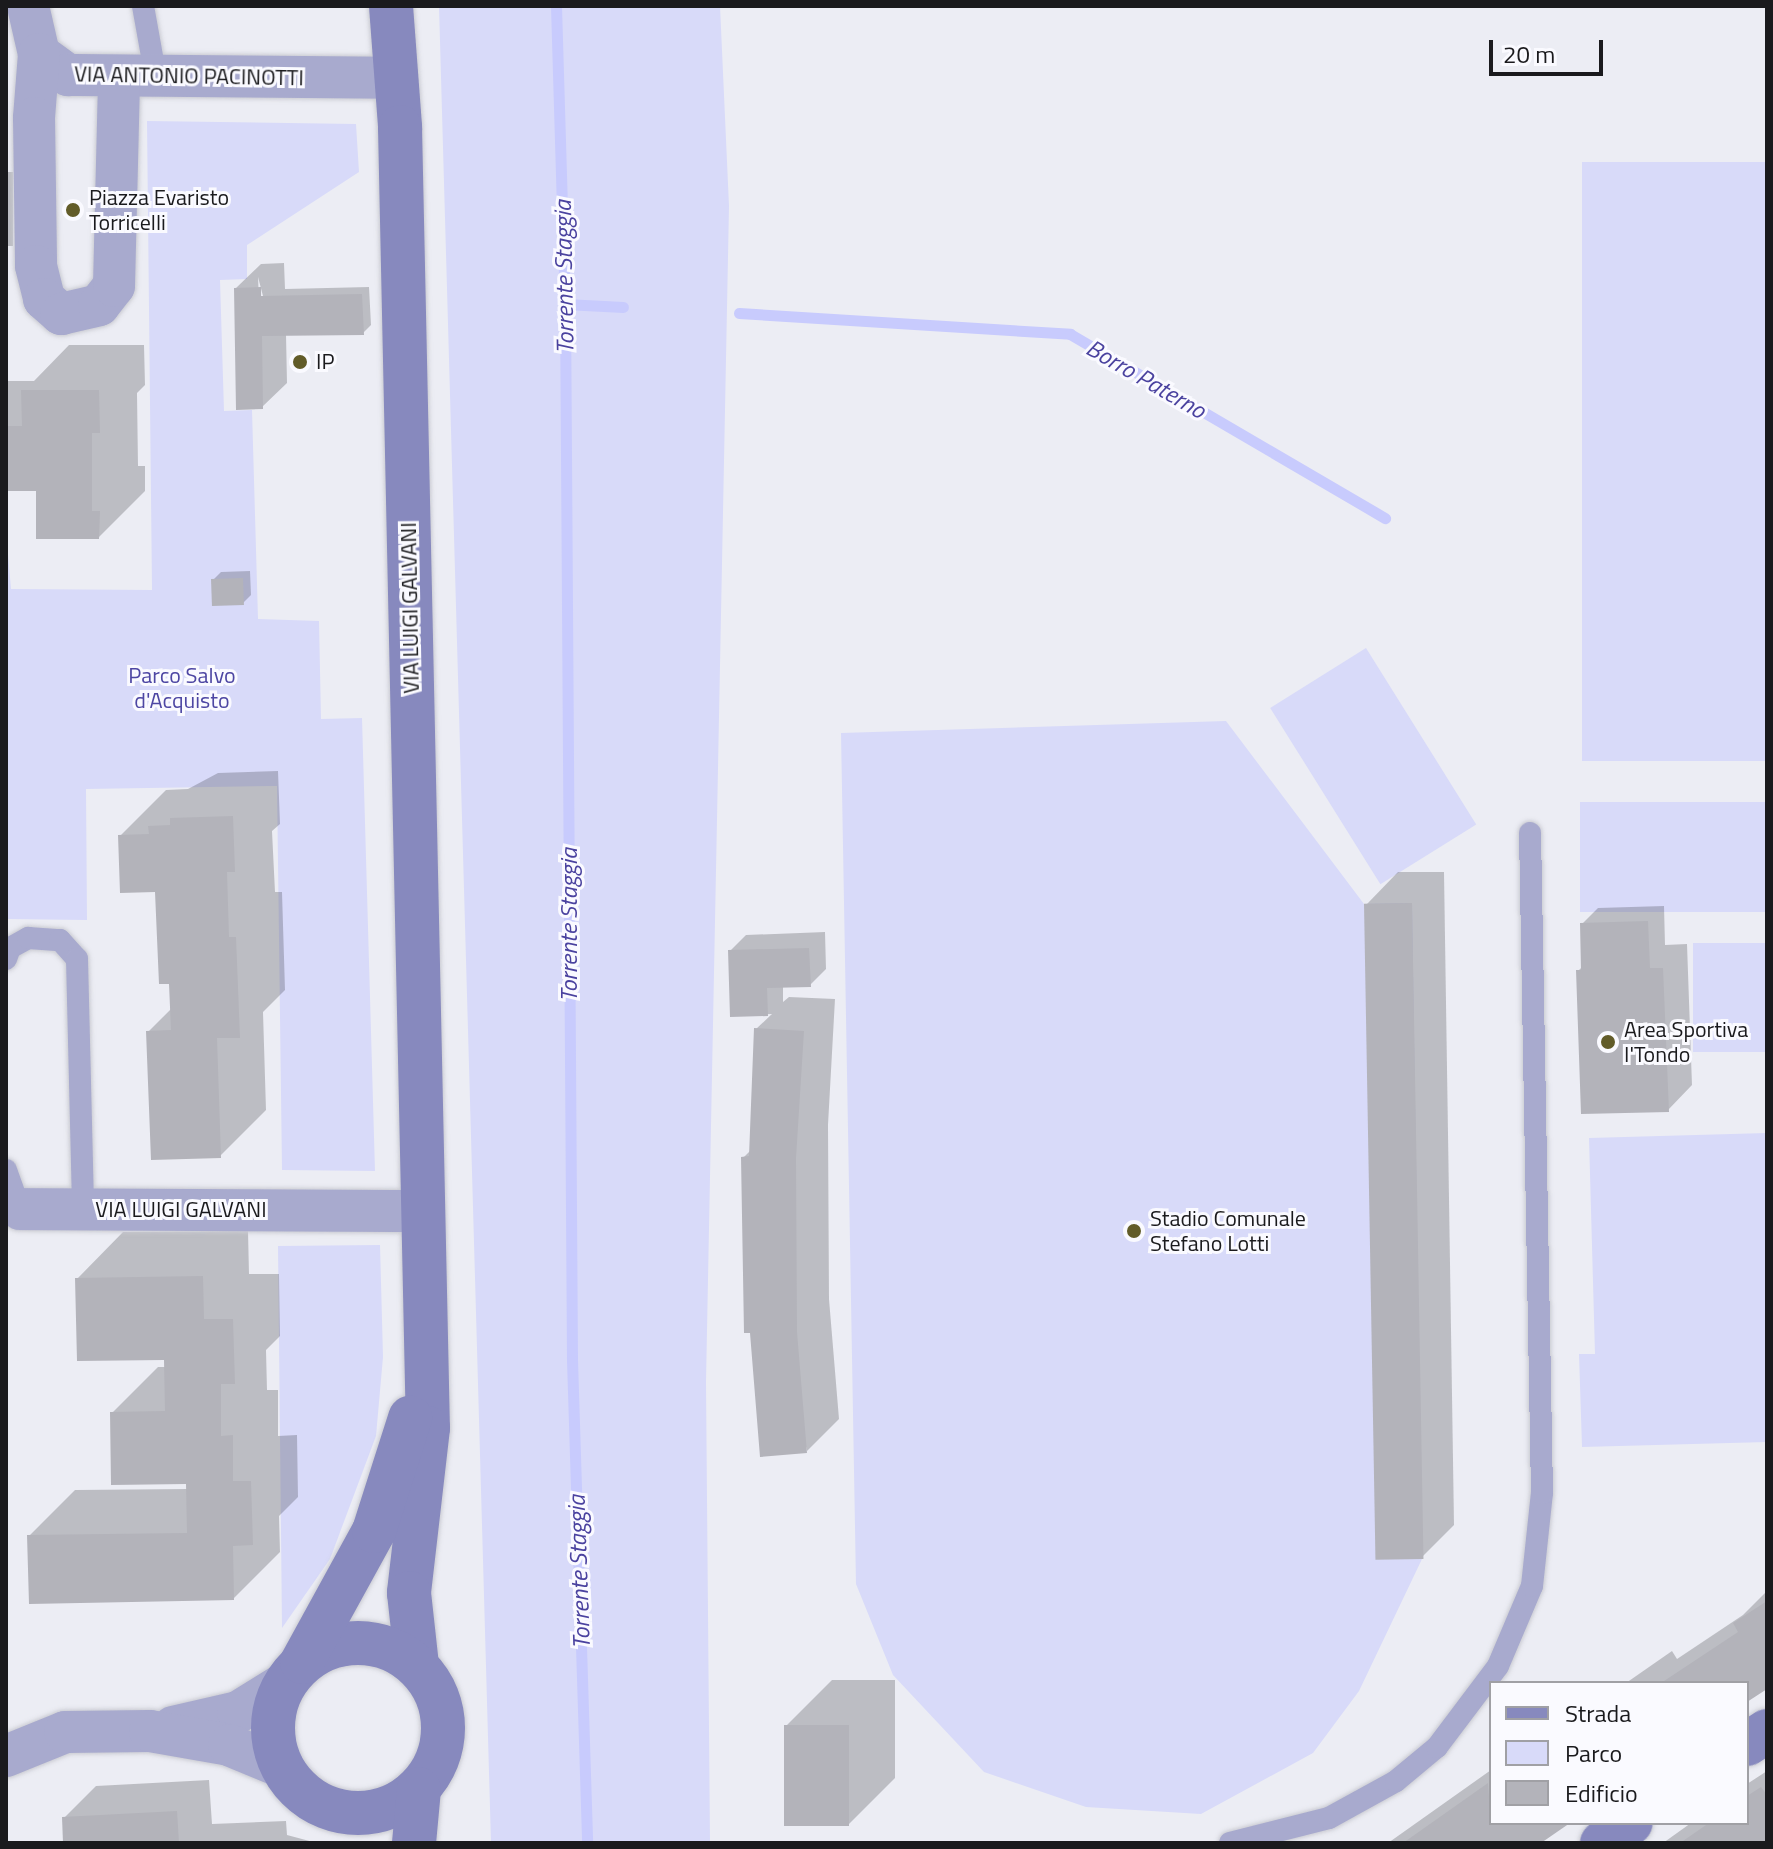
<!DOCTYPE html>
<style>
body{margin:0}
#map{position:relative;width:1773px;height:1849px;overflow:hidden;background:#ecedf4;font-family:"Titillium Web",sans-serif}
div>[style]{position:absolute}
.green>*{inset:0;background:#d8daf9;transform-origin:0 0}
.shadow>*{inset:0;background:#0003;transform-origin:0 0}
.stream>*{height:11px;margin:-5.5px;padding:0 5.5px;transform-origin:5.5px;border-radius:5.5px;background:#c8cbfd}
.building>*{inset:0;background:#b3b3ba;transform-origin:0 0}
.roads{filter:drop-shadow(0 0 2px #cacbd2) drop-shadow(0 0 2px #cacbd2)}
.service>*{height:22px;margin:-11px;padding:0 11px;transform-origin:11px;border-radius:11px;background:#a8aace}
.minor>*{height:42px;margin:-21px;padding:0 21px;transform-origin:21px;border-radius:21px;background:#a8aace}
.secondary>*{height:44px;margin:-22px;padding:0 22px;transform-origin:22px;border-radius:22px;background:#8789be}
.secondary>.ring{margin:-22px;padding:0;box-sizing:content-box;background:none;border:44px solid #8789be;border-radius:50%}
.dots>*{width:22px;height:22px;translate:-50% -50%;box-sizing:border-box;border:4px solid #fafaff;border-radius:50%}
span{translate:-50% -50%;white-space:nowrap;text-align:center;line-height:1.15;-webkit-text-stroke:6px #fafaff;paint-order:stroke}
.street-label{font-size:22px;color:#1a1a1d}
.poi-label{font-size:22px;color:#1a1a1d}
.left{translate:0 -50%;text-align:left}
.park-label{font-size:22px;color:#4d46a3}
.water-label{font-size:24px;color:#4a429f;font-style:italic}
.frame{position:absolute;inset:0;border:8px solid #1a1a1d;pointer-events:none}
.legend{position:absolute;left:1489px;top:1681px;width:260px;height:144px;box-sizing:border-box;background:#fafaff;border:2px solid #a0a0a5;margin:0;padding:10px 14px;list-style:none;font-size:24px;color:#1a1a1d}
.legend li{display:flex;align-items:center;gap:16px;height:40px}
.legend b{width:40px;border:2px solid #a0a0a5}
.scale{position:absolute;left:1489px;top:40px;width:114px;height:36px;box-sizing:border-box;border:4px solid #1a1a1d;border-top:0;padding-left:10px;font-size:24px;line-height:28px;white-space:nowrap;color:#1a1a1d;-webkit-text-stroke:6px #fafaff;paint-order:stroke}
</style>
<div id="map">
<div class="green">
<div style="clip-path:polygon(439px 6px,720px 6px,729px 206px,706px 1382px,710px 1843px,491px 1843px)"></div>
<div style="clip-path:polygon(147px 121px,356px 124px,359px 172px,247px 245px,247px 279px,220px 280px,224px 411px,252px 410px,258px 619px,319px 621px,321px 719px,362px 718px,375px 1171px,282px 1170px,277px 786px,86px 789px,87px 920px,6px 919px,6px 531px,11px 589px,152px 590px)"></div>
<div style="left:1767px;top:162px;width:599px;height:185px;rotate:90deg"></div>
<div style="left:1366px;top:648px;width:208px;height:113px;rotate:58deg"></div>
<div style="clip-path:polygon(1226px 721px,1364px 904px,1412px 903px,1422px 1559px,1359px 1691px,1313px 1753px,1201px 1814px,1086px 1807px,984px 1772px,893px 1675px,856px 1584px,841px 733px)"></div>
<div style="left:1767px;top:802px;width:110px;height:187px;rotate:90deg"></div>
<div style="left:1767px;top:943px;width:109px;height:74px;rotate:90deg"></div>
<div style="clip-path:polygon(1767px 1133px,1767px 1442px,1582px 1447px,1579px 1354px,1595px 1354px,1589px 1138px)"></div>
<div style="clip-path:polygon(380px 1245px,383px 1357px,376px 1436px,330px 1559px,282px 1628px,278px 1246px)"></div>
</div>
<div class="shadow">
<div style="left:6px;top:172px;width:7px;height:74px"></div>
<div style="clip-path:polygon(evenodd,284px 263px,285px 289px,369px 287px,371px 325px,363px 333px,286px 334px,287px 383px,262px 407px,236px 288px,261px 264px,284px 263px,258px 277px,263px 296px,259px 300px,258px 277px)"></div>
<div style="clip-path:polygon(69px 345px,144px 345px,145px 385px,137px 393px,138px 466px,145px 466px,145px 491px,99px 537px,38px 489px,6px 489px,6px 381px,34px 381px)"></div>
<div style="clip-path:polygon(250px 571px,251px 595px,243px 603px,213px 580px,221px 572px)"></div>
<div style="clip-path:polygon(278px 771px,280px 824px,272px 831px,275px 892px,282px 892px,285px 990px,263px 1012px,266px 1110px,220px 1156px,148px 1032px,172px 1008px,171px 982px,157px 890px,120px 836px,166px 790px,188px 789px,218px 773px)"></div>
<div style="clip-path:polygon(1398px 872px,1444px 872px,1454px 1525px,1422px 1557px,1366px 905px)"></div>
<div style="clip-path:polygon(1664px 906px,1665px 945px,1687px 944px,1692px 1085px,1668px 1110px,1578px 971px,1583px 966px,1582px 924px,1598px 908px)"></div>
<div style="clip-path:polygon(825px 932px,826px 969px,810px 985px,783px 986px,783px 1002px,789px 997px,835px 999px,828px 1125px,829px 1299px,839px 1419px,807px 1451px,743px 1158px,751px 1150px,756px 1029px,772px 1014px,732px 1015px,730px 951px,746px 935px)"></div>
<div style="clip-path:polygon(248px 1231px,249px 1274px,279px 1274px,280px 1336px,266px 1350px,267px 1390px,278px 1390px,278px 1436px,297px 1435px,298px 1497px,279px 1516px,280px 1552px,234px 1598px,29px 1536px,75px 1490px,188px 1489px,188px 1482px,112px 1413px,158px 1367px,166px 1367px,166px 1358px,77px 1279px,123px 1232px)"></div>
<div style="clip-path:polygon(1767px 1591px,1767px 1687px,1747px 1700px,1747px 1683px,1626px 1683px,1672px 1651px,1677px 1659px,1743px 1615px)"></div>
<div style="clip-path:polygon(832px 1680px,895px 1680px,895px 1778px,849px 1824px,786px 1726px)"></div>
<div style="clip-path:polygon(1491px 1770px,1491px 1823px,1566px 1823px,1537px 1843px,1388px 1843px)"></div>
<div style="clip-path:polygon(1767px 1771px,1767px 1843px,1663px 1843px,1691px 1823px,1747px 1823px,1747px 1784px)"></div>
<div style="clip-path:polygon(209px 1780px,212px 1824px,286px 1821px,287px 1835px,317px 1843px,65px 1843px,64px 1818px,96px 1786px)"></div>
</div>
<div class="stream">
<div style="left:556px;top:6px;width:298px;rotate:88.3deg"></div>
<div style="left:565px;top:304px;width:1056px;rotate:89.62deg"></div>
<div style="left:572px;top:1360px;width:483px;rotate:88.2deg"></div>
<div style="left:565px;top:304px;width:58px;rotate:3deg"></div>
<div style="left:739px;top:313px;width:332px;rotate:3.6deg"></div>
<div style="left:1070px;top:334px;width:365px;rotate:30.3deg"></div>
</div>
<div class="building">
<div style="clip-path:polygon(261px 287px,261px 296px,362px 294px,364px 335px,262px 336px,263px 409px,236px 410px,234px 288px)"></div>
<div style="clip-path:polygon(21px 390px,99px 390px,100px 433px,92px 433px,92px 511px,100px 511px,99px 539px,36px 539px,36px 491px,6px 491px,6px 426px,22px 426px)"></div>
<div style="left:243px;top:578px;width:27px;height:32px;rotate:88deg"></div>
<div style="clip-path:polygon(233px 816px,235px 872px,227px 872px,229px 937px,236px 937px,240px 1038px,217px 1038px,221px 1158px,151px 1160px,146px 1031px,171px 1030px,169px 984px,159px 984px,155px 892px,120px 893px,118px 835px,149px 834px,148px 826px,170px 825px,170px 818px)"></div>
<div style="left:1412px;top:903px;width:656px;height:48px;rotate:89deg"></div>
<div style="clip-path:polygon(1648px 921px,1650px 968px,1663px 968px,1669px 1112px,1581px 1114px,1576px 970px,1581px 970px,1580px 923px)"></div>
<div style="clip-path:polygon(809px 948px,811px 987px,767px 988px,768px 1016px,730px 1017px,728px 950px)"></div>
<div style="clip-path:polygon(754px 1028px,804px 1031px,796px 1158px,797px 1332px,807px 1453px,760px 1457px,750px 1333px,744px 1333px,741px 1157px,749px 1156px)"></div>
<div style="clip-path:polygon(203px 1276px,204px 1319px,233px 1319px,235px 1384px,221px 1384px,221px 1436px,233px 1435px,233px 1481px,251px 1481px,253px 1545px,233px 1546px,234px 1600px,29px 1604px,27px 1535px,187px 1533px,186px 1484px,111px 1485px,110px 1412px,165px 1411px,164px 1360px,77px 1361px,75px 1278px)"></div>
<div style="clip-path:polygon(1767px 1601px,1767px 1689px,1747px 1702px,1747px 1683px,1661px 1683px,1738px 1632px,1733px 1623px)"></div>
<div style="left:784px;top:1725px;width:65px;height:101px"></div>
<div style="clip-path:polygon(1488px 1783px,1491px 1823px,1570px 1823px,1541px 1843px,1403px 1843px)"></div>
<div style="clip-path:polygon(1761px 1787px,1767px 1795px,1767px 1843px,1680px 1843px,1709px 1823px,1747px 1823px,1747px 1796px)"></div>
<div style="clip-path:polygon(177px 1811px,179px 1843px,63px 1843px,62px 1817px)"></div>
</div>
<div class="roads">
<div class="service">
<div style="left:143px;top:6px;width:73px;rotate:79.8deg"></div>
<div style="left:6px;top:959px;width:12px;rotate:-70deg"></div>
<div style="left:10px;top:948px;width:21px;rotate:-29deg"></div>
<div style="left:28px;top:938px;width:32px;rotate:4deg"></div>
<div style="left:60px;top:940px;width:25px;rotate:48deg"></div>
<div style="left:77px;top:959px;width:251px;rotate:88.6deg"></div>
<div style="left:6px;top:1170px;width:41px;rotate:70.3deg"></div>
<div style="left:1230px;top:1843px;width:102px;rotate:-14.2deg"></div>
<div style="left:1329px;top:1818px;width:77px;rotate:-28.9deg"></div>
<div style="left:1396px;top:1781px;width:53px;rotate:-39.7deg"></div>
<div style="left:1437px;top:1747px;width:101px;rotate:-53deg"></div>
<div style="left:1498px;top:1666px;width:87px;rotate:-67deg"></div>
<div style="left:1532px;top:1586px;width:94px;rotate:-83.9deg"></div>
<div style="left:1542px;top:1493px;width:660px;rotate:-91.04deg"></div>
</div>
<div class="minor">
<div style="left:28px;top:6px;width:49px;rotate:77.1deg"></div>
<div style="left:39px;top:54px;width:36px;rotate:36deg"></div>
<div style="left:68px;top:75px;width:329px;rotate:0.5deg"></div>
<div style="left:39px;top:54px;width:64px;rotate:94.5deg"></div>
<div style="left:34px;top:118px;width:148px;rotate:89.2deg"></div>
<div style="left:36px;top:266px;width:34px;rotate:76deg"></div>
<div style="left:44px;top:299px;width:23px;rotate:41deg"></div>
<div style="left:61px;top:314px;width:39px;rotate:-13deg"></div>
<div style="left:99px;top:305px;width:24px;rotate:-52deg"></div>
<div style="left:114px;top:286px;width:208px;rotate:-88.6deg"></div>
<div style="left:20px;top:1209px;width:402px;rotate:0.3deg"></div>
<div style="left:173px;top:1727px;width:67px;rotate:-13deg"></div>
<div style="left:238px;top:1712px;width:55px;rotate:-31.7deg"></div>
<div style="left:6px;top:1756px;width:64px;rotate:-22.1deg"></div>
<div style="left:65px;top:1732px;width:85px;rotate:-0.7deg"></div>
<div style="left:150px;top:1731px;width:80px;rotate:10deg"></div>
<div style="left:229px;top:1745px;width:57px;rotate:22.5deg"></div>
</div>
<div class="secondary">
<div style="left:391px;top:6px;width:121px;rotate:85.7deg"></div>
<div style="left:400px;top:127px;width:1301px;rotate:88.77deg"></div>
<div style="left:428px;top:1428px;width:166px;rotate:96.6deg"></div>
<div style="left:409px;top:1593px;width:72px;rotate:83.7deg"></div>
<div class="ring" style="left:273px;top:1643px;width:126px;height:126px"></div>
<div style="left:302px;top:1662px;width:149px;rotate:-61.2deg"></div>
<div style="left:374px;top:1531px;width:119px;rotate:-72.3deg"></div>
<div style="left:1747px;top:1744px;width:24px;rotate:-33deg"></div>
<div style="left:414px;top:1843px;width:54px;rotate:-84.7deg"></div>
<div style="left:1602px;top:1843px;width:35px;rotate:-35deg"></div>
</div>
</div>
<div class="dots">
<div style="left:73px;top:210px;background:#625c29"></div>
<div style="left:300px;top:362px;background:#625c29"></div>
<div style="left:1608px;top:1042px;background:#625c29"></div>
<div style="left:1134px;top:1231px;background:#625c29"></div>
</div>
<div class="street-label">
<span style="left:189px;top:76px;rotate:1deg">VIA ANTONIO PACINOTTI</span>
<span style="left:410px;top:608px;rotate:-91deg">VIA LUIGI GALVANI</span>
<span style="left:181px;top:1210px">VIA LUIGI GALVANI</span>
</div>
<div class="poi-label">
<span class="left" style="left:89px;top:210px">Piazza Evaristo<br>Torricelli</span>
<span class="left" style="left:316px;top:362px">IP</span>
<span class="left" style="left:1624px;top:1042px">Area Sportiva<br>I'Tondo</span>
<span class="left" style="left:1150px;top:1231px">Stadio Comunale<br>Stefano Lotti</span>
</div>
<div class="park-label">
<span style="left:182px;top:688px">Parco Salvo<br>d'Acquisto</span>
</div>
<div class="water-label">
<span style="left:564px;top:277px;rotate:-91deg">Torrente Staggia</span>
<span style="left:1146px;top:379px;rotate:30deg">Borro Paterno</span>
<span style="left:569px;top:925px;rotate:-90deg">Torrente Staggia</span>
<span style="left:579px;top:1572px;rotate:-92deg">Torrente Staggia</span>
</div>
<div class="frame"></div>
<ul class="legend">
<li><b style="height:10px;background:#8789be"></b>Strada</li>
<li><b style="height:22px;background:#d8daf9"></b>Parco</li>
<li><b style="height:22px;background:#b3b3ba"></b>Edificio</li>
</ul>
<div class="scale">20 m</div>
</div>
